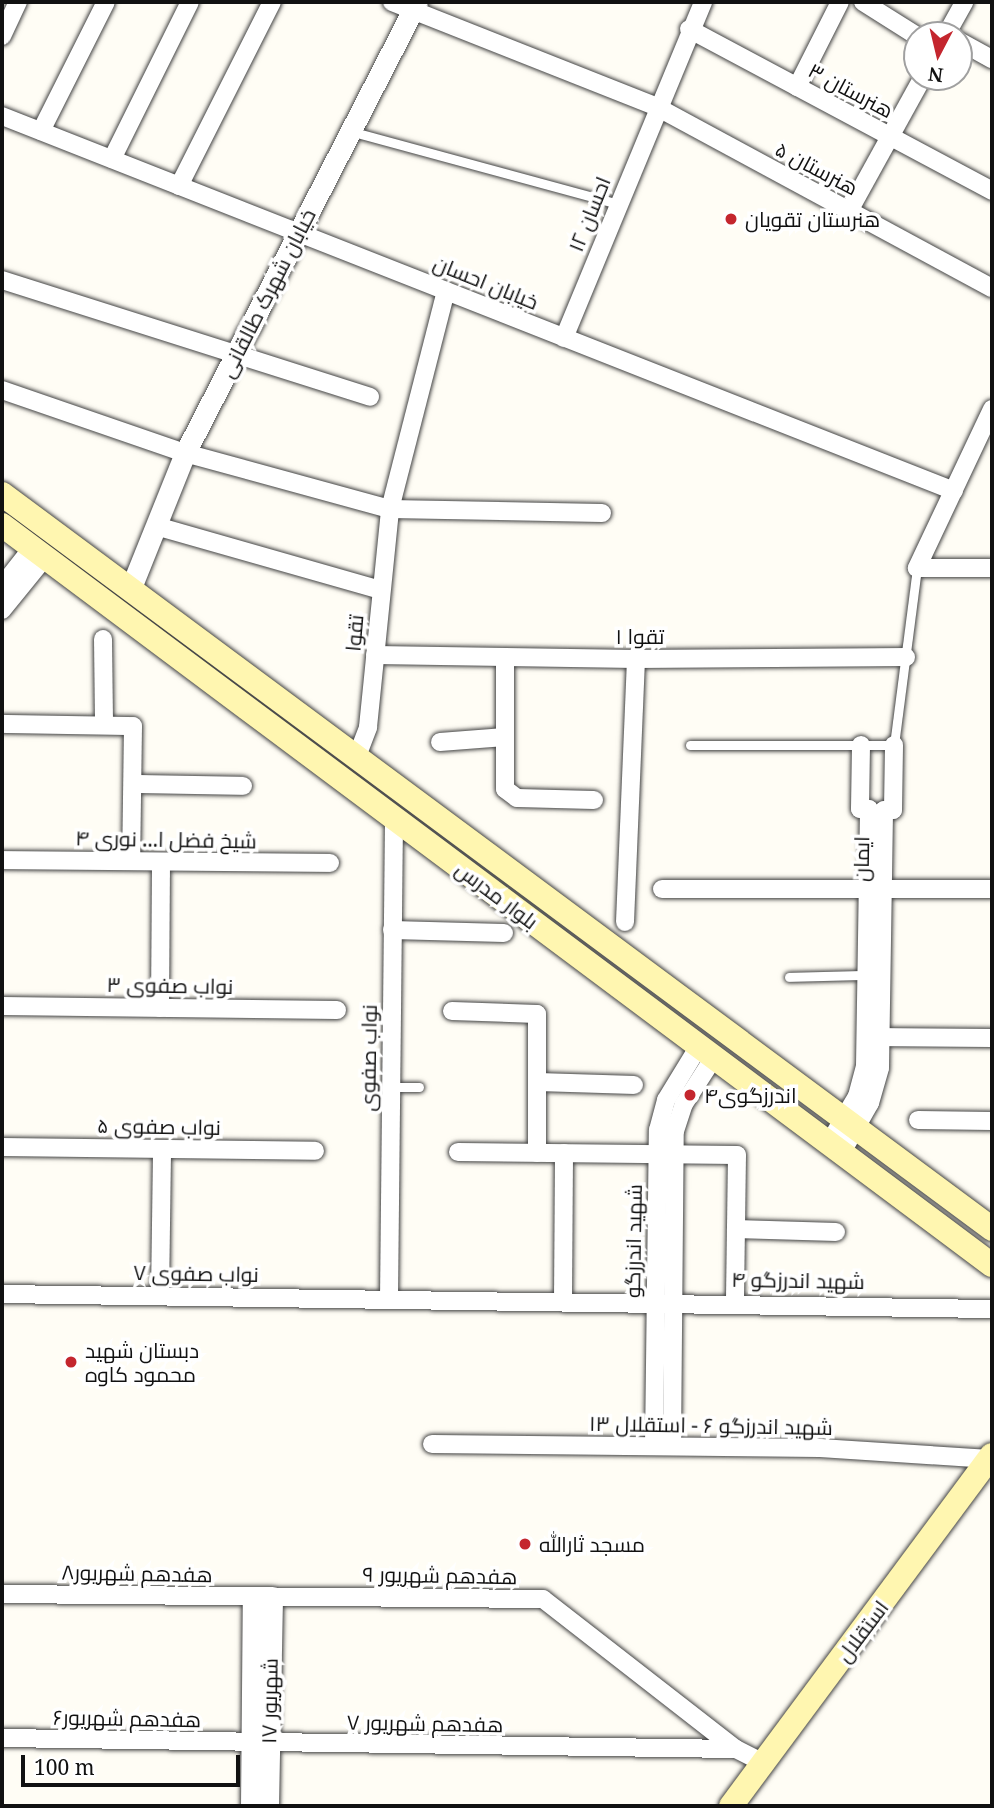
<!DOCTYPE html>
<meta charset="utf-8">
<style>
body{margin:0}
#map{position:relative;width:994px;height:1808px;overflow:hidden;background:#fffdf5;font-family:"Noto Serif",Cairo,serif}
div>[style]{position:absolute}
.roads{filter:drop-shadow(0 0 2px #444) drop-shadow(0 0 2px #444)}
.service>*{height:9px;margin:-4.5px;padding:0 4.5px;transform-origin:4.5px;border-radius:4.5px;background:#fff}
.minor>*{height:18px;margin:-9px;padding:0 9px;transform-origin:9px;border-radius:9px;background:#fff}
.tertiary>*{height:21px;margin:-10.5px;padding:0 10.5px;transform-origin:10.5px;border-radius:10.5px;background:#fff}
.secondary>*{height:24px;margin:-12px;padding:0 12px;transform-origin:12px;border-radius:12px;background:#fff6b0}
.dots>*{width:19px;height:19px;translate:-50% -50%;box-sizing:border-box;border:4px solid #fff;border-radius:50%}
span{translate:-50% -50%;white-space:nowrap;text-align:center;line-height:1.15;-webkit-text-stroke:7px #fff;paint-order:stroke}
.street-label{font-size:21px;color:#111}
.poi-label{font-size:21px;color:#111}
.left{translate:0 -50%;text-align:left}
.frame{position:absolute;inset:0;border:4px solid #111;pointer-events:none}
.north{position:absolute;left:903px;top:21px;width:70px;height:70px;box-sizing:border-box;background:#fff;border:2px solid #a0a0a0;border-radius:50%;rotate:187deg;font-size:19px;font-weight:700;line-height:28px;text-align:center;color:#111}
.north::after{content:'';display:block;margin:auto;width:24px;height:32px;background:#c4262e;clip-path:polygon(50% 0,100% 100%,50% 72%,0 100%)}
.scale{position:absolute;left:21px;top:1755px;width:219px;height:32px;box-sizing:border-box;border:4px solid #111;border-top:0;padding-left:9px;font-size:21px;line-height:24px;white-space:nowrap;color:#111;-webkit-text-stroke:5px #fff;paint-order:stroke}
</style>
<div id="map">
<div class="roads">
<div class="service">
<div style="left:350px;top:131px;width:278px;rotate:15.2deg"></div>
<div style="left:690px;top:745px;width:204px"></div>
<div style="left:894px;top:745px;width:178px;rotate:-82.6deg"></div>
<div style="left:789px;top:977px;width:78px;rotate:-1.5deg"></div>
<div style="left:391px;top:1087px;width:28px"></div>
</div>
<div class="minor">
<div style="left:392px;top:2px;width:285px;rotate:21.6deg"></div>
<div style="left:657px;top:107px;width:381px;rotate:28.4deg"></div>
<div style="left:863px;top:2px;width:64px;rotate:32.2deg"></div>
<div style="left:689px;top:29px;width:344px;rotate:28.1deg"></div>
<div style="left:946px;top:35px;width:38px;rotate:-61deg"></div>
<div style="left:2px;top:36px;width:38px;rotate:-65deg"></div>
<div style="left:959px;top:41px;width:38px;rotate:29deg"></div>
<div style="left:797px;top:87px;width:95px;rotate:-63.2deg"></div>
<div style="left:2px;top:116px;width:1023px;rotate:21.5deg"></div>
<div style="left:41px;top:131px;width:144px;rotate:-63.3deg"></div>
<div style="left:112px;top:159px;width:175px;rotate:-63.6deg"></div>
<div style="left:179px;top:186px;width:206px;rotate:-63.2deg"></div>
<div style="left:849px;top:211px;width:153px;rotate:-61.1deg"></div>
<div style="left:2px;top:280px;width:386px;rotate:17.6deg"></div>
<div style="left:564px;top:338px;width:364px;rotate:-67.5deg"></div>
<div style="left:2px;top:390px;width:194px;rotate:19deg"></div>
<div style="left:185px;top:453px;width:213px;rotate:15.3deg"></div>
<div style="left:390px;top:509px;width:212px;rotate:1.1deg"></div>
<div style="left:992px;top:409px;width:176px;rotate:115.3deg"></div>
<div style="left:917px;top:568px;width:75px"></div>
<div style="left:156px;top:526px;width:234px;rotate:15.9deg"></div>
<div style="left:2px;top:586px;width:48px;rotate:-51.7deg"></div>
<div style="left:2px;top:610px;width:68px;rotate:-50.9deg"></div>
<div style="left:103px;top:639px;width:85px;rotate:89.3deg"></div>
<div style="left:375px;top:655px;width:261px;rotate:0.9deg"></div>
<div style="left:636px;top:659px;width:270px;rotate:-0.4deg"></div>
<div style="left:505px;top:657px;width:132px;rotate:90deg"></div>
<div style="left:505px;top:789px;width:15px;rotate:37deg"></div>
<div style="left:517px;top:798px;width:77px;rotate:1.5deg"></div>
<div style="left:2px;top:724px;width:131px;rotate:0.9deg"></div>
<div style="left:133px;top:726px;width:135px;rotate:90.8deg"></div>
<div style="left:440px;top:742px;width:65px;rotate:-4.4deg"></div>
<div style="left:356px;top:759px;width:34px;rotate:-69deg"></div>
<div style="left:368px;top:727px;width:219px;rotate:-84.2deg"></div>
<div style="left:390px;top:509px;width:225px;rotate:-75.6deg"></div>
<div style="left:133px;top:784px;width:110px;rotate:1deg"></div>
<div style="left:2px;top:860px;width:328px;rotate:0.5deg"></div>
<div style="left:662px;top:889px;width:330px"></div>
<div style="left:625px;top:922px;width:263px;rotate:-87.6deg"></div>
<div style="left:392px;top:930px;width:112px;rotate:1.5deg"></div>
<div style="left:2px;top:1006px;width:335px;rotate:0.7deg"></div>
<div style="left:160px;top:1008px;width:146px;rotate:-89.6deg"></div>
<div style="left:452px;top:1011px;width:85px;rotate:2deg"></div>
<div style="left:537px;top:1014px;width:139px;rotate:90deg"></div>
<div style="left:870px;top:1037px;width:122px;rotate:0.5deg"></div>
<div style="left:539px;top:1082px;width:95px;rotate:1.8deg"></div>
<div style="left:918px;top:1120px;width:74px;rotate:0.8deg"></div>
<div style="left:829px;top:1143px;width:55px;rotate:-59.2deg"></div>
<div style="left:857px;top:1096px;width:31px;rotate:-75deg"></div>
<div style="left:865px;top:1066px;width:257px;rotate:-89.1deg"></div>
<div style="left:869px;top:809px;width:9px;rotate:180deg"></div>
<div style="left:860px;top:809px;width:64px;rotate:-89.1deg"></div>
<div style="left:2px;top:1147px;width:313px;rotate:0.7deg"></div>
<div style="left:458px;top:1152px;width:279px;rotate:0.6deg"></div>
<div style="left:737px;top:1155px;width:147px;rotate:90.8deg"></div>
<div style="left:842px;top:1152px;width:56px;rotate:-60.3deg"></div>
<div style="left:870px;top:1103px;width:37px;rotate:-74deg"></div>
<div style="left:880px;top:1067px;width:257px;rotate:-89.1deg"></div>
<div style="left:884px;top:810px;width:9px"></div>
<div style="left:893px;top:810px;width:65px;rotate:-89.1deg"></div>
<div style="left:736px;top:1229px;width:100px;rotate:1.7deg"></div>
<div style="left:2px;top:1294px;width:990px;rotate:0.87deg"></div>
<div style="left:160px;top:1296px;width:147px;rotate:-89.2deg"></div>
<div style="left:389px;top:1298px;width:480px;rotate:-89.4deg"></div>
<div style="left:563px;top:1300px;width:147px;rotate:-89.6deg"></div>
<div style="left:432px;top:1444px;width:388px;rotate:0.6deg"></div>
<div style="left:820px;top:1448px;width:170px;rotate:3.7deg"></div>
<div style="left:654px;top:1446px;width:316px;rotate:-89.3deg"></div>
<div style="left:658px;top:1130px;width:31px;rotate:-75deg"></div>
<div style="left:666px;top:1100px;width:63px;rotate:-58.6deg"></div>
<div style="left:672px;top:1446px;width:315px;rotate:-89.5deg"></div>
<div style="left:675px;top:1131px;width:28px;rotate:-72deg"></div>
<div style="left:684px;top:1104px;width:56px;rotate:-57.4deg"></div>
<div style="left:2px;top:1594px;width:541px;rotate:0.53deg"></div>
<div style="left:543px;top:1599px;width:244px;rotate:37.9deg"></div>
<div style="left:736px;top:1749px;width:31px;rotate:27deg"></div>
<div style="left:2px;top:1738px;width:734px;rotate:0.86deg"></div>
</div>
<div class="tertiary">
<div style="left:130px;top:590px;width:148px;rotate:-68.1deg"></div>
<div style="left:185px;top:453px;width:507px;rotate:-62.78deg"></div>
<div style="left:251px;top:1806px;width:209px;rotate:-89.5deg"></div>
<div style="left:268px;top:1806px;width:209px;rotate:-88.9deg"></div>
</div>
<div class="secondary">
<div style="left:2px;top:494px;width:1233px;rotate:36.59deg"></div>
<div style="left:2px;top:525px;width:1236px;rotate:36.78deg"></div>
<div style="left:731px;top:1806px;width:437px;rotate:-53.4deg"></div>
</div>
</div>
<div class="dots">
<div style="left:731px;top:219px;background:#c4262e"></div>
<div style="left:690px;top:1095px;background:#c4262e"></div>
<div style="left:71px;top:1362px;background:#c4262e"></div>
<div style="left:525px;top:1544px;background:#c4262e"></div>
</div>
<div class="street-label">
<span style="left:851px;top:90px;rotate:28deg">هنرستان ۳</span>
<span style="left:817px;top:168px;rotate:28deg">هنرستان ۵</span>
<span style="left:589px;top:214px;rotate:-68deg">احسان ۱۲</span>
<span style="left:486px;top:282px;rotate:22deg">خیابان احسان</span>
<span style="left:267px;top:293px;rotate:-63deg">خیابان شهرک طالقانی</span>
<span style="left:354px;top:633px;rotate:-85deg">تقوا</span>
<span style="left:640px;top:636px">تقوا ۱</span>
<span style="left:166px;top:839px;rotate:1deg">شیخ فضل ا... نوری ۴</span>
<span style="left:861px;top:859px;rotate:-89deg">ایمان</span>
<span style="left:497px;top:895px;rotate:37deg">بلوار مدرس</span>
<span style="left:170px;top:985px;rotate:1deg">نواب صفوی ۳</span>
<span style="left:368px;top:1058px;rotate:-89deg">نواب صفوی</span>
<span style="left:159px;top:1126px;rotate:1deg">نواب صفوی ۵</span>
<span style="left:633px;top:1241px;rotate:-89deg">شهید اندرزگو</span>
<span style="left:196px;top:1273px;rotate:1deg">نواب صفوی ۷</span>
<span style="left:798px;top:1280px;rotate:1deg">شهید اندرزگو ۴</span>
<span style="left:711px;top:1425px;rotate:1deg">شهید اندرزگو ۶ - استقلال ۱۳</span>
<span style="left:137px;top:1573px;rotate:1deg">هفدهم شهریور۸</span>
<span style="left:440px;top:1575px;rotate:1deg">هفدهم شهریور ۹</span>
<span style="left:862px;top:1631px;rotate:-53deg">استقلال</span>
<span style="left:269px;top:1701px;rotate:-89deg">۱۷ شهریور</span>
<span style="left:127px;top:1718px;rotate:1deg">هفدهم شهریور۶</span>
<span style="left:425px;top:1723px;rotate:1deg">هفدهم شهریور ۷</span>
</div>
<div class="poi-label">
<span class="left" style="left:745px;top:219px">هنرستان تقویان</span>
<span class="left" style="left:704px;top:1095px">اندرزگوی۴</span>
<span class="left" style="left:85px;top:1362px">دبستان شهید<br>محمود کاوه</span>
<span class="left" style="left:539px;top:1544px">مسجد ثارالله</span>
</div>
<div class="frame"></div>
<div class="north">N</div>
<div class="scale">100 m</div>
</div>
